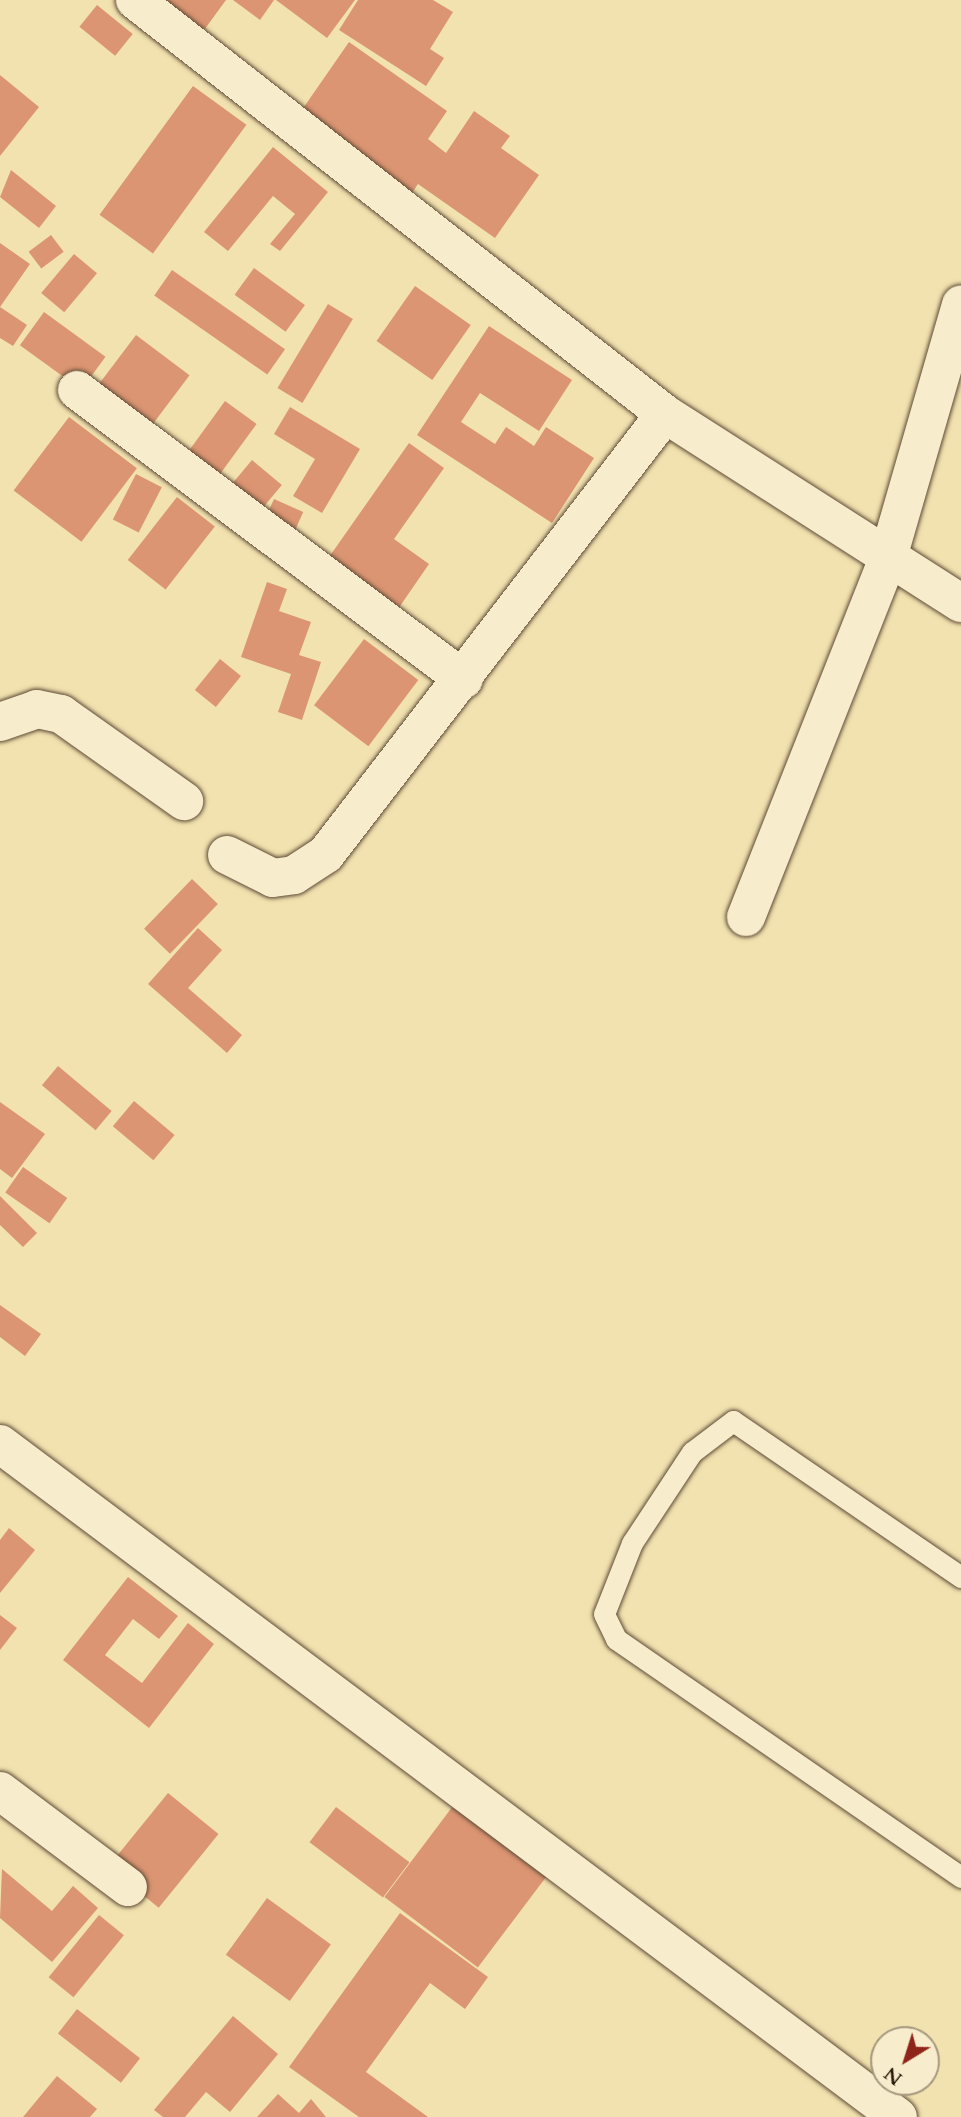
<!DOCTYPE html>
<style>
body{margin:0}
#map{position:relative;width:961px;height:2117px;overflow:hidden;background:#f2e2af;font-family:Cardo,serif}
div>[style]{position:absolute}
.building>*{inset:0;background:#dc9572;transform-origin:0 0}
.roads{filter:drop-shadow(0 0 2px #5e4b37) drop-shadow(0 0 2px #5e4b37)}
.lane>*{height:21px;margin:-10.5px;padding:0 10.5px;transform-origin:10.5px;border-radius:10.5px;background:#f7eccb}
.street>*{height:38px;margin:-19px;padding:0 19px;transform-origin:19px;border-radius:19px;background:#f7eccb}
span{translate:-50% -50%;white-space:nowrap;text-align:center;line-height:1.15;-webkit-text-stroke:7px #f7eccb;paint-order:stroke}
.north{position:absolute;left:870px;top:2026px;width:70px;height:70px;box-sizing:border-box;background:#f7eccb;border:2px solid #a69880;border-radius:50%;rotate:218deg;font-size:19px;font-weight:700;line-height:28px;text-align:center;color:#2c190f}
.north::after{content:'';display:block;margin:auto;width:24px;height:32px;background:#8f2418;clip-path:polygon(50% 0,100% 100%,50% 72%,0 100%)}
</style>
<div id="map">
<div class="building">
<div style="clip-path:polygon(161px 0,226px 0,199px 37px)"></div>
<div style="clip-path:polygon(233px 0,274px 0,260px 20px)"></div>
<div style="clip-path:polygon(276px 0,355px 0,327px 38px)"></div>
<div style="clip-path:polygon(358px 0,433px 0,453px 12px,430px 49px,444px 58px,426px 86px,339px 30px)"></div>
<div style="left:97px;top:5px;width:46px;height:28px;rotate:39deg"></div>
<div style="clip-path:polygon(349px 42px,447px 111px,428px 139px,446px 153px,474px 111px,510px 136px,501px 148px,539px 175px,495px 238px,418px 184px,410px 196px,297px 117px)"></div>
<div style="clip-path:polygon(0 75px,39px 107px,0 156px)"></div>
<div style="left:193px;top:86px;width:66px;height:159px;rotate:36deg"></div>
<div style="clip-path:polygon(273px 147px,328px 192px,280px 251px,270px 244px,295px 214px,273px 196px,228px 251px,204px 232px)"></div>
<div style="clip-path:polygon(11px 170px,56px 206px,39px 228px,0 197px)"></div>
<div style="left:51px;top:235px;width:21px;height:28px;rotate:53deg"></div>
<div style="clip-path:polygon(0 243px,30px 264px,0 307px,27px 325px,13px 346px,0 338px)"></div>
<div style="left:74px;top:254px;width:30px;height:51px;rotate:40deg"></div>
<div style="left:254px;top:268px;width:63px;height:33px;rotate:36deg"></div>
<div style="left:172px;top:270px;width:138px;height:31px;rotate:35deg"></div>
<div style="left:415px;top:286px;width:68px;height:67px;rotate:35deg"></div>
<div style="left:328px;top:304px;width:29px;height:98px;rotate:31deg"></div>
<div style="left:44px;top:312px;width:76px;height:41px;rotate:36deg"></div>
<div style="clip-path:polygon(489px 326px,572px 380px,539px 431px,480px 393px,461px 422px,495px 444px,506px 427px,534px 446px,546px 427px,594px 458px,552px 523px,417px 435px)"></div>
<div style="left:136px;top:335px;width:67px;height:74px;rotate:37deg"></div>
<div style="left:225px;top:401px;width:39px;height:62px;rotate:36deg"></div>
<div style="clip-path:polygon(290px 407px,360px 449px,322px 513px,293px 496px,315px 459px,274px 434px)"></div>
<div style="left:69px;top:417px;width:85px;height:92px;rotate:37deg"></div>
<div style="clip-path:polygon(409px 443px,444px 468px,394px 539px,429px 564px,398px 609px,327px 560px)"></div>
<div style="left:252px;top:460px;width:39px;height:55px;rotate:40deg"></div>
<div style="left:136px;top:474px;width:29px;height:51px;rotate:27deg"></div>
<div style="left:177px;top:497px;width:48px;height:80px;rotate:38deg"></div>
<div style="left:274px;top:499px;width:32px;height:25px;rotate:24deg"></div>
<div style="clip-path:polygon(267px 582px,287px 589px,279px 611px,311px 622px,299px 655px,321px 662px,302px 720px,278px 712px,291px 674px,241px 657px)"></div>
<div style="left:364px;top:639px;width:68px;height:83px;rotate:37deg"></div>
<div style="left:220px;top:659px;width:27px;height:40px;rotate:39deg"></div>
<div style="left:192px;top:879px;width:36px;height:69px;rotate:44deg"></div>
<div style="clip-path:polygon(198px 928px,222px 950px,188px 988px,242px 1035px,227px 1053px,148px 984px)"></div>
<div style="left:58px;top:1066px;width:70px;height:25px;rotate:40deg"></div>
<div style="left:134px;top:1101px;width:53px;height:33px;rotate:40deg"></div>
<div style="clip-path:polygon(0 1102px,45px 1134px,12px 1178px,0 1169px)"></div>
<div style="left:23px;top:1167px;width:54px;height:31px;rotate:35deg"></div>
<div style="clip-path:polygon(0 1196px,37px 1233px,23px 1247px,0 1225px)"></div>
<div style="clip-path:polygon(0 1305px,41px 1334px,25px 1356px,0 1337px)"></div>
<div style="clip-path:polygon(9px 1528px,35px 1550px,0 1593px,0 1540px)"></div>
<div style="clip-path:polygon(128px 1577px,178px 1616px,159px 1639px,133px 1619px,105px 1655px,142px 1683px,188px 1623px,214px 1644px,149px 1728px,63px 1660px)"></div>
<div style="clip-path:polygon(0 1615px,17px 1628px,0 1650px)"></div>
<div style="left:168px;top:1793px;width:65px;height:95px;rotate:39deg"></div>
<div style="left:453px;top:1806px;width:117px;height:114px;rotate:37deg"></div>
<div style="left:336px;top:1807px;width:92px;height:44px;rotate:37deg"></div>
<div style="clip-path:polygon(2px 1869px,52px 1911px,73px 1886px,98px 1908px,52px 1962px,0 1918px)"></div>
<div style="left:267px;top:1898px;width:79px;height:70px;rotate:36deg"></div>
<div style="clip-path:polygon(400px 1913px,488px 1977px,465px 2009px,430px 1983px,366px 2072px,428px 2117px,359px 2117px,289px 2067px)"></div>
<div style="left:99px;top:1915px;width:32px;height:80px;rotate:39deg"></div>
<div style="left:77px;top:2009px;width:80px;height:31px;rotate:38deg"></div>
<div style="clip-path:polygon(233px 2016px,278px 2054px,230px 2112px,206px 2092px,185px 2117px,163px 2117px,154px 2110px)"></div>
<div style="clip-path:polygon(57px 2076px,97px 2109px,90px 2117px,23px 2117px)"></div>
<div style="clip-path:polygon(278px 2094px,299px 2113px,311px 2099px,326px 2117px,257px 2117px)"></div>
</div>
<div class="roads">
<div class="lane">
<div style="left:961px;top:1577px;width:276px;rotate:-145.6deg"></div>
<div style="left:733px;top:1421px;width:51px;rotate:142.9deg"></div>
<div style="left:692px;top:1452px;width:109px;rotate:123.4deg"></div>
<div style="left:632px;top:1543px;width:76px;rotate:111.5deg"></div>
<div style="left:604px;top:1614px;width:28px;rotate:64deg"></div>
<div style="left:616px;top:1639px;width:419px;rotate:34.6deg"></div>
</div>
<div class="street">
<div style="left:135px;top:0;width:673px;rotate:37.99deg"></div>
<div style="left:665px;top:414px;width:351px;rotate:32.6deg"></div>
<div style="left:77px;top:390px;width:483px;rotate:36.8deg"></div>
<div style="left:0;top:722px;width:39px;rotate:-19deg"></div>
<div style="left:37px;top:709px;width:25px;rotate:12deg"></div>
<div style="left:61px;top:714px;width:151px;rotate:35.3deg"></div>
<div style="left:227px;top:855px;width:51px;rotate:26.6deg"></div>
<div style="left:273px;top:878px;width:21px;rotate:-8deg"></div>
<div style="left:294px;top:875px;width:38px;rotate:-33deg"></div>
<div style="left:326px;top:854px;width:555px;rotate:-52.39deg"></div>
<div style="left:746px;top:917px;width:383px;rotate:-68.4deg"></div>
<div style="left:887px;top:561px;width:267px;rotate:-73.9deg"></div>
<div style="left:0;top:1444px;width:1122px;rotate:36.85deg"></div>
<div style="left:0;top:1791px;width:160px;rotate:36.9deg"></div>
</div>
</div>
<div class="north">N</div>
</div>
